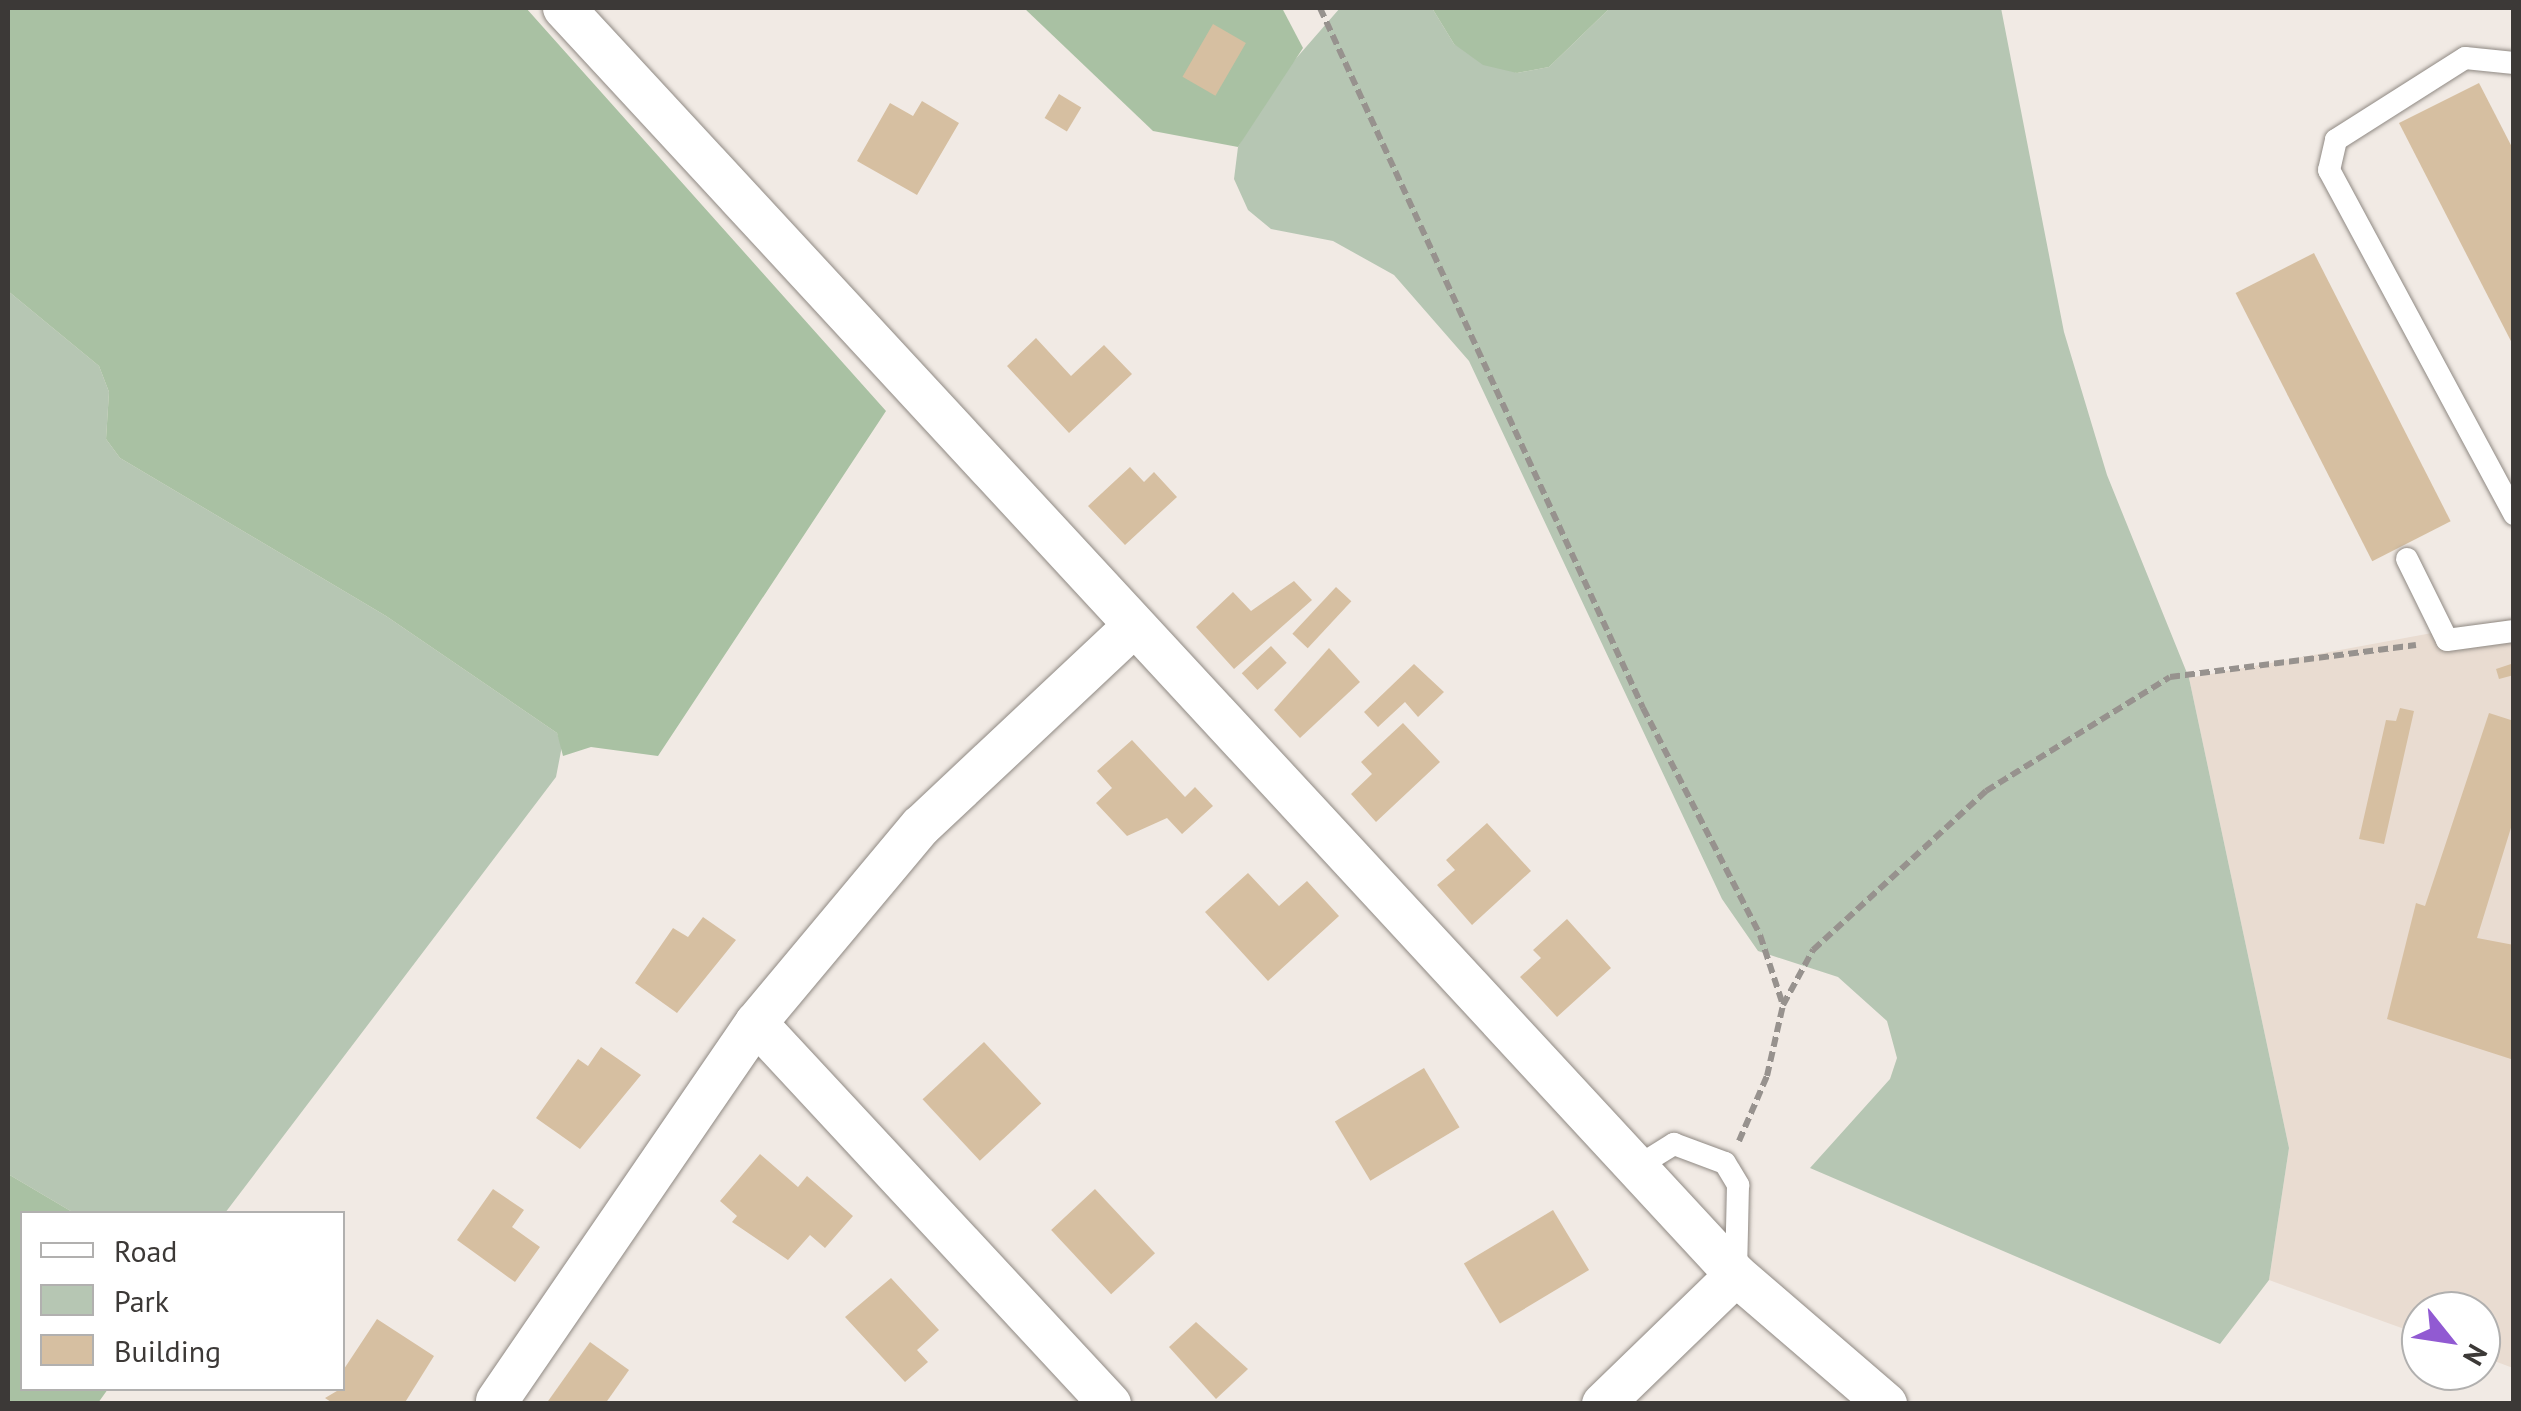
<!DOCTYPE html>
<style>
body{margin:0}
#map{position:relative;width:2521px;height:1411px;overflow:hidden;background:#f1eae4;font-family:"PT Sans",sans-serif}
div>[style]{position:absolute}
.built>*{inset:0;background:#e9dcd1}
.green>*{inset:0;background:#b6c6b3}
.forest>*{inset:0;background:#a9c1a3}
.building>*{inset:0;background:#d6bfa1;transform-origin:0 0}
.path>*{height:6px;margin-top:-3px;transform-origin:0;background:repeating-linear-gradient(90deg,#97928e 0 10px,transparent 0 15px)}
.roads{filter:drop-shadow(0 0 2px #8f8983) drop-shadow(0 0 2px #8f8983)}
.lane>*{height:22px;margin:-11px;padding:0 11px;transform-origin:11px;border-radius:11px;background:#fff}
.street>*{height:42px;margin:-21px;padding:0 21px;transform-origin:21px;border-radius:21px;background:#fff}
span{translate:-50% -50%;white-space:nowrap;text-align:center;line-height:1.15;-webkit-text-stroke:10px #fff;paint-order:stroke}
.frame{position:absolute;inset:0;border:10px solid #3c3937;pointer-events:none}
.legend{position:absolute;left:20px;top:1211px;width:325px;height:180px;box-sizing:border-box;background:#fff;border:2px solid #b1b0af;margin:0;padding:12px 18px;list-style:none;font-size:30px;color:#3c3937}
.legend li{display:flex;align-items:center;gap:20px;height:50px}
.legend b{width:50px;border:2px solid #b1b0af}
.north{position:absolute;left:2401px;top:1291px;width:100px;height:100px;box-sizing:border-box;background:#fff;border:2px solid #b1b0af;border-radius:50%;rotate:120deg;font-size:28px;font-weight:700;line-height:40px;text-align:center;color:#3c3937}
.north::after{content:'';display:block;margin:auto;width:35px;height:45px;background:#915ad2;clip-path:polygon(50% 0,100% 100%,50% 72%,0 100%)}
</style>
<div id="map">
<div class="built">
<div style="clip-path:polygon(2513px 618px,2513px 1368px,2481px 1356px,2481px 1311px,2421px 1311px,2421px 1335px,2269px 1280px,2289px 1148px,2189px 678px)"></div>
</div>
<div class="green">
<div style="clip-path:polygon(1340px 8px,1432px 8px,1454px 44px,1517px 73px,1549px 67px,1610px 8px,2001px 8px,2064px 332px,2107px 475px,2189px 678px,2289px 1148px,2269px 1280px,2220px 1344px,1810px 1168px,1890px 1079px,1897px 1058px,1887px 1021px,1838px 977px,1758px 951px,1722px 899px,1469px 361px,1394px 275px,1333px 241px,1271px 229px,1248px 210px,1234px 179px,1238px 147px,1272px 86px)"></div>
<div style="clip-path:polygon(8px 291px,99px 366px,109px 392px,106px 439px,120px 458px,386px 616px,557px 733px,562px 746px,556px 777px,225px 1213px,74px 1213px,8px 1174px)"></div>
</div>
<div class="forest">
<div style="clip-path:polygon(8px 8px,526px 8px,886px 411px,658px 756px,591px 747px,563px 756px,557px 733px,386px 616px,120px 458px,106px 439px,109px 392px,99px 366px,8px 291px)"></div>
<div style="clip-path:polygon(1024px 8px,1282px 8px,1303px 48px,1238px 147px,1153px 131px)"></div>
<div style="clip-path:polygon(1432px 8px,1610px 8px,1549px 67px,1517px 73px,1483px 65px,1454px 44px)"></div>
<div style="clip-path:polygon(8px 1174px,74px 1213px,22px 1214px,22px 1388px,108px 1389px,98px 1403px,8px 1403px)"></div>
</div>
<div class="building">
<div style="left:1213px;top:24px;width:38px;height:61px;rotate:30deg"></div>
<div style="clip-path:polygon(2479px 83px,2514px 151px,2514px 347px,2399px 123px)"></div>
<div style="left:1059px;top:94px;width:26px;height:28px;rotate:31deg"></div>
<div style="clip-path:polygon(922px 101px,959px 123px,917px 195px,857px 161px,890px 103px,913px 116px)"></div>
<div style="left:2314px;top:253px;width:301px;height:88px;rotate:63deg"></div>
<div style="clip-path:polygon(1036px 338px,1071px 376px,1104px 345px,1132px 374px,1069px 433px,1007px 366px)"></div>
<div style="clip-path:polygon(1130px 467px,1144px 482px,1154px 472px,1177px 497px,1125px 545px,1088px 506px)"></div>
<div style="clip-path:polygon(1294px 581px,1312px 600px,1234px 669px,1196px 627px,1233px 592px,1251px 611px)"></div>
<div style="left:1336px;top:587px;width:21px;height:64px;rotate:43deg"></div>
<div style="left:1271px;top:646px;width:23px;height:40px;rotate:47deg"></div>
<div style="clip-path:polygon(1329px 648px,1360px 682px,1300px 738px,1274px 710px)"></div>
<div style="clip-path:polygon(2514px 663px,2514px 675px,2499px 679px,2496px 669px)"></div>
<div style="clip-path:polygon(1414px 664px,1444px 692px,1418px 717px,1405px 702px,1378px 727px,1364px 712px)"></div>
<div style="clip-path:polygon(2400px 708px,2414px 711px,2384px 844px,2359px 839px,2386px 720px,2396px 721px)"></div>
<div style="clip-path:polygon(2489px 713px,2514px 721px,2514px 818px,2477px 938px,2514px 945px,2514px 1060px,2387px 1019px,2416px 903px,2425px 906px)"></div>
<div style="clip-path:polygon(1403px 723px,1440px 762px,1376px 822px,1351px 794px,1372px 774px,1361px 762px)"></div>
<div style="clip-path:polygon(1132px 740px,1185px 797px,1195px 787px,1213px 806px,1182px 834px,1167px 818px,1127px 836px,1096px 803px,1112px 788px,1097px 771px)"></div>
<div style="clip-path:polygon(1487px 823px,1531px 871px,1472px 925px,1437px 885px,1455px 870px,1446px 860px)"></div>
<div style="clip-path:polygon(1248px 873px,1279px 906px,1307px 881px,1339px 916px,1268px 981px,1205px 912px)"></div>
<div style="clip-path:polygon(703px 917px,736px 940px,677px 1013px,635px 983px,673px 928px,688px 937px)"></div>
<div style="clip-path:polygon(1567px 919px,1611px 968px,1557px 1017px,1520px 977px,1541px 958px,1533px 950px)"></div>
<div style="left:984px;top:1042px;width:84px;height:84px;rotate:47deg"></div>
<div style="clip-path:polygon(601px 1047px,641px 1075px,580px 1149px,536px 1118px,578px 1059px,588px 1066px)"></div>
<div style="left:1424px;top:1068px;width:69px;height:104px;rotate:59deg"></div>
<div style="clip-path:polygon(760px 1154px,798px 1187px,807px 1176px,853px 1216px,825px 1248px,810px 1235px,788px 1260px,732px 1222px,737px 1216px,720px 1201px)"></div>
<div style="clip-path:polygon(493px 1189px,524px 1210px,512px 1227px,540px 1247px,515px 1282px,457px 1240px)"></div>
<div style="left:1095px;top:1189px;width:88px;height:60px;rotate:47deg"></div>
<div style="left:1553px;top:1210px;width:70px;height:104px;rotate:59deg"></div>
<div style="clip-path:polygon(891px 1278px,939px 1330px,917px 1350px,928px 1362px,905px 1382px,845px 1317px)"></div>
<div style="clip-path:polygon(377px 1319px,434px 1356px,404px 1404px,334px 1404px,325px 1398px,342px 1388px,342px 1372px)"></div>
<div style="clip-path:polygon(1196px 1322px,1248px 1369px,1216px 1399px,1169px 1347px)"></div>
<div style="clip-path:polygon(590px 1342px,629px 1370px,605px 1404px,546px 1404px)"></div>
</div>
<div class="path">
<div style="left:1320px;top:8px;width:771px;rotate:65.23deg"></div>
<div style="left:1643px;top:708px;width:255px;rotate:62.7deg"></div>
<div style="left:1760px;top:935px;width:74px;rotate:71.8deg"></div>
<div style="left:1739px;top:1141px;width:71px;rotate:-66.7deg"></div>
<div style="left:1767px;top:1076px;width:73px;rotate:-77.3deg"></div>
<div style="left:1783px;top:1005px;width:63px;rotate:-61.4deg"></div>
<div style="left:1813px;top:950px;width:235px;rotate:-42.6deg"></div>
<div style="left:1986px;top:791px;width:216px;rotate:-31.8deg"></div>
<div style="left:2170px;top:677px;width:248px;rotate:-7.4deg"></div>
</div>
<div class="roads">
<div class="lane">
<div style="left:2514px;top:63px;width:49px;rotate:-174.2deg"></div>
<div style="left:2465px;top:58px;width:153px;rotate:147.6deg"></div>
<div style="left:2336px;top:140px;width:31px;rotate:103deg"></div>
<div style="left:2329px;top:170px;width:391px;rotate:61.7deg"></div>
<div style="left:2407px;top:559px;width:90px;rotate:63.7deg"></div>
<div style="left:2447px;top:640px;width:68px;rotate:-7.7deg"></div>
<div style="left:1640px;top:1165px;width:40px;rotate:-32deg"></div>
<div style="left:1674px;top:1144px;width:54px;rotate:20.4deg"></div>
<div style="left:1725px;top:1163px;width:26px;rotate:59deg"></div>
<div style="left:1738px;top:1185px;width:90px;rotate:91.3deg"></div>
</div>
<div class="street">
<div style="left:564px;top:8px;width:1726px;rotate:47.23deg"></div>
<div style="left:1736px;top:1275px;width:198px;rotate:40.7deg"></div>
<div style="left:756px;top:1023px;width:520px;rotate:47.1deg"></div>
<div style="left:497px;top:1401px;width:458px;rotate:-55.6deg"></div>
<div style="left:756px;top:1023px;width:257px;rotate:-50.1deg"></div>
<div style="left:921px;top:826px;width:287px;rotate:-43.2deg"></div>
<div style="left:1603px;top:1404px;width:185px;rotate:-44.1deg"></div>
</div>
</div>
<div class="frame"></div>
<ul class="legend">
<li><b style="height:12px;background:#fff"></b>Road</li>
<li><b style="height:28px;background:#b6c6b3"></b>Park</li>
<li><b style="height:28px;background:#d6bfa1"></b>Building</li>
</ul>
<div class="north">N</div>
</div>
